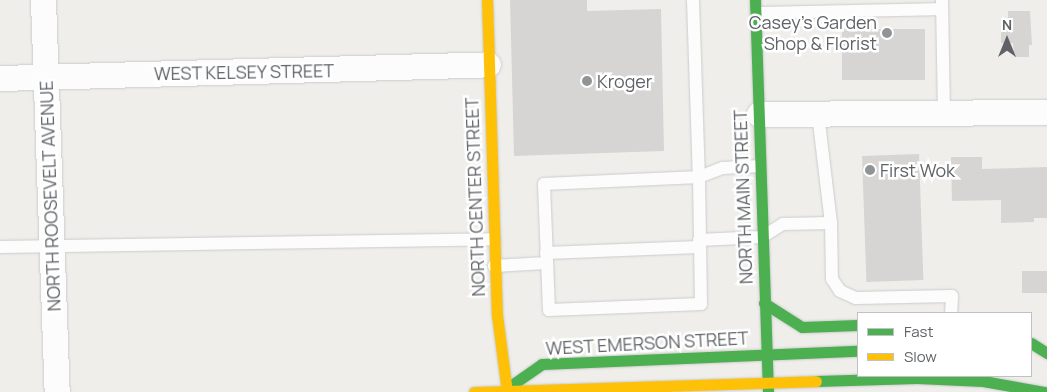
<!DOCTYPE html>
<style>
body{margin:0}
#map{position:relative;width:1047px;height:392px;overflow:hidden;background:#efeeea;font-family:Manrope,sans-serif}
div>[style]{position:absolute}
.building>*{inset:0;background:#d6d5d3;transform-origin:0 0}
.roads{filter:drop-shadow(0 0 1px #cbcccc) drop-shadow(0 0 1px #cbcccc)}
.lane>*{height:12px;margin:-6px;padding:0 6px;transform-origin:6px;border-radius:6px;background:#fdfcfc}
.street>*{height:25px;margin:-12.5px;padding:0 12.5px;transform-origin:12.5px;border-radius:12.5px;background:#fdfcfc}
.fast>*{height:11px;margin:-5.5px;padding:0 5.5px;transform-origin:5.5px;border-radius:5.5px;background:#4caf50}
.slow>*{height:11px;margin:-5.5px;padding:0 5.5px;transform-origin:5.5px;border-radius:5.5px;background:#ffc107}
.dots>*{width:14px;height:14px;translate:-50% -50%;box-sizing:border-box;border:2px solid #fff;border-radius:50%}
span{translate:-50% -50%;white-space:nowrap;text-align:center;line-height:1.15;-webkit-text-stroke:5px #fff;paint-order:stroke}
.poi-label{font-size:18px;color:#5f6368}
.right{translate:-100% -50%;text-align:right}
.left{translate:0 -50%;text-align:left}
.street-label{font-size:18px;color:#5f6368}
.legend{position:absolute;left:857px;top:312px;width:175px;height:65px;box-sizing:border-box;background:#fff;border:1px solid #bfc1c3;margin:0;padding:6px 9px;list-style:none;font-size:15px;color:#5f6368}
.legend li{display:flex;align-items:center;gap:10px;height:25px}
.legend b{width:25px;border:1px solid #bfc1c3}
.north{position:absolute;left:982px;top:15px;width:50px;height:50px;-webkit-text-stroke:4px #fff;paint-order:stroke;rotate:0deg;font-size:14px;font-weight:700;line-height:20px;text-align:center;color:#5f6368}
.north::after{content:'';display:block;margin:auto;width:18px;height:22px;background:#5f6368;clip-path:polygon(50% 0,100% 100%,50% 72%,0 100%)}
</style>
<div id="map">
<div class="building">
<div style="clip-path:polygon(510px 0,587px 0,587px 11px,661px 9px,664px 151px,514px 156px)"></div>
<div style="clip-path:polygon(1008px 11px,1030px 11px,1032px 45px,1029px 45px,1029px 57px,1014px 57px,1013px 43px,1001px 43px,1001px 26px,1008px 26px)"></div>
<div style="left:842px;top:29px;width:83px;height:51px"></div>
<div style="left:919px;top:154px;width:126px;height:57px;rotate:88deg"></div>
<div style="clip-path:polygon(951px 157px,982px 157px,982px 169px,1047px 167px,1047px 218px,1034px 218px,1034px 222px,1001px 223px,1001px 200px,952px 201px)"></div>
<div style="left:1047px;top:271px;width:22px;height:25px;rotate:90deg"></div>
</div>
<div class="roads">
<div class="lane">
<div style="left:693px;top:0;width:177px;rotate:88.1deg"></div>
<div style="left:699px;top:177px;width:26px;rotate:-21deg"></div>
<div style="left:723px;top:168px;width:37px;rotate:-3deg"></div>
<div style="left:942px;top:0;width:113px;rotate:89deg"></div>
<div style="left:756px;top:13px;width:184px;rotate:-1.2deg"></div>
<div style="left:818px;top:114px;width:110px;rotate:83.2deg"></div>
<div style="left:699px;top:177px;width:127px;rotate:89.1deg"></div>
<div style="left:701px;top:304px;width:152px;rotate:177.7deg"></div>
<div style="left:549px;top:310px;width:126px;rotate:-92.3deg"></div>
<div style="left:544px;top:184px;width:155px;rotate:-2.6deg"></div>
<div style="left:699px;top:240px;width:63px;rotate:-2.7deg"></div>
<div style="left:762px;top:237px;width:25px;rotate:-32deg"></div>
<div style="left:783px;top:224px;width:48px;rotate:-1.2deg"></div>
<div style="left:831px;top:223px;width:56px;rotate:89deg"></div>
<div style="left:832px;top:279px;width:14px;rotate:56deg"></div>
<div style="left:840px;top:291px;width:17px;rotate:24deg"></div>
<div style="left:856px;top:298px;width:96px;rotate:-1.2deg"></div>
<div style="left:952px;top:296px;width:17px;rotate:93deg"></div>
<div style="left:0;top:247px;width:494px;rotate:-0.9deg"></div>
<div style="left:546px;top:253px;width:152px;rotate:-2.3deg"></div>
<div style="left:494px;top:266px;width:52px;rotate:-3.3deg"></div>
</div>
<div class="street">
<div style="left:43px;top:0;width:392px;rotate:88deg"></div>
<div style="left:0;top:78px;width:488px;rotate:-1.6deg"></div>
<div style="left:759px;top:114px;width:288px;rotate:-0.4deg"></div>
</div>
<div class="fast">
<div style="left:755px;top:0;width:392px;rotate:88.1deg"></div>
<div style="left:764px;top:303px;width:45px;rotate:32.3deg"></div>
<div style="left:802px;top:327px;width:56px;rotate:-2deg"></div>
<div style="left:1031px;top:343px;width:19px;rotate:32deg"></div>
<div style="left:816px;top:381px;width:101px;rotate:-1.7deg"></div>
<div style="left:917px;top:378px;width:66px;rotate:2.6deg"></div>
<div style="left:983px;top:381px;width:63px;rotate:10.1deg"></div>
<div style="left:506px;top:389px;width:44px;rotate:-34.8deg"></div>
<div style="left:542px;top:364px;width:316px;rotate:-2.4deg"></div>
</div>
<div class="slow">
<div style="left:487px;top:0;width:315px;rotate:88.2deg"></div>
<div style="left:497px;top:315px;width:78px;rotate:82.6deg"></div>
<div style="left:474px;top:392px;width:342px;rotate:-1.8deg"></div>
</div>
</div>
<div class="dots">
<div style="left:887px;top:33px;background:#919496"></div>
<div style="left:587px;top:81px;background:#919496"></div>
<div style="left:870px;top:170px;background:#919496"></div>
</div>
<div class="poi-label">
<span class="right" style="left:877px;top:33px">Casey's Garden<br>Shop &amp; Florist</span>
<span class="left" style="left:597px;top:81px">Kroger</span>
<span class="left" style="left:880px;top:170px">First Wok</span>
</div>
<div class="street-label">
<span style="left:244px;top:72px;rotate:-1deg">WEST KELSEY STREET</span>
<span style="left:50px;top:196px;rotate:-92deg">NORTH ROOSEVELT AVENUE</span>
<span style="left:475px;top:197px;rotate:-92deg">NORTH CENTER STREET</span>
<span style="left:743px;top:197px;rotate:-92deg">NORTH MAIN STREET</span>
<span style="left:647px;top:343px;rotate:-3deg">WEST EMERSON STREET</span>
</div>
<ul class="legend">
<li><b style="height:6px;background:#4caf50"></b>Fast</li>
<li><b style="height:6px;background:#ffc107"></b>Slow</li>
</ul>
<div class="north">N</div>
</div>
